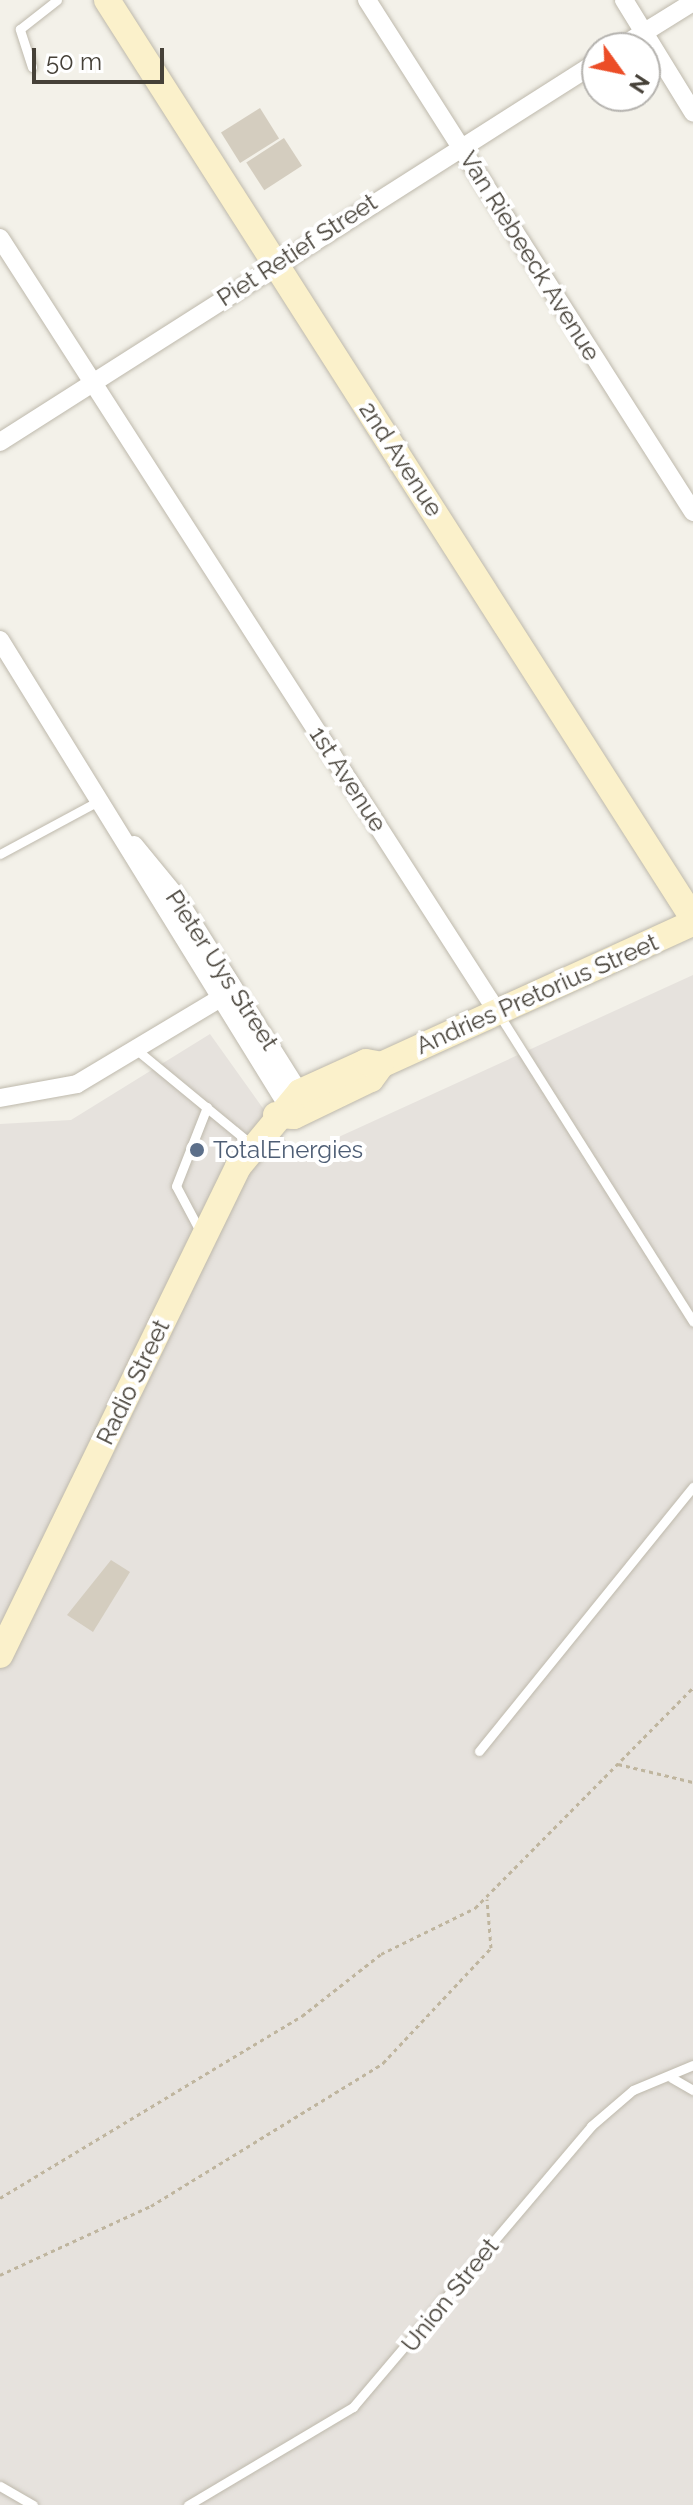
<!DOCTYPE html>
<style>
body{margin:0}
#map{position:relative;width:693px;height:2505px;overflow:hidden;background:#f3f1e9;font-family:Raleway,sans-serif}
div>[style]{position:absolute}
.industrial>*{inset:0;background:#e6e2dd}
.building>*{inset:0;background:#d4cdbf;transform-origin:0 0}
.path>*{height:3px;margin-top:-1.5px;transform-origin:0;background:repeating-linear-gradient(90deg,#bfb59e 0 4px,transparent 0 8px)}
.roads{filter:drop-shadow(0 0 2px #beb9ac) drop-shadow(0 0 2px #beb9ac)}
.lane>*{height:9px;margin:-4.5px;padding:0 4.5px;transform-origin:4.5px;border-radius:4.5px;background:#fff}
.street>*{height:18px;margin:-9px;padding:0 9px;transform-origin:9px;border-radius:9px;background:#fff}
.secondary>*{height:26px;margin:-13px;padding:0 13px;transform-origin:13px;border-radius:13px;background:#fbf1cb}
.dots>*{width:22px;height:22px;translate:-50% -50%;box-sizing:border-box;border:4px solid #fff;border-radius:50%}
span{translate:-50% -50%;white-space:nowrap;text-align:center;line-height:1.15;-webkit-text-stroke:8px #fff;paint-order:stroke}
.street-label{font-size:24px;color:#464138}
.service-label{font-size:24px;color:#4e5e75}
.left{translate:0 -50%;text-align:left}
.north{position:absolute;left:581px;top:32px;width:80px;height:80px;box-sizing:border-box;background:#fff;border:2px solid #b5b3af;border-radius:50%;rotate:123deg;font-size:22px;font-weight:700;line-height:32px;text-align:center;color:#464138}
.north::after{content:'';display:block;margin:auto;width:28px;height:36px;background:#ec4d27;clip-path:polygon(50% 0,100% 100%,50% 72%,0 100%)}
.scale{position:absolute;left:32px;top:48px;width:132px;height:36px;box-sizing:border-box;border:4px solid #464138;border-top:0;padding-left:10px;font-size:24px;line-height:28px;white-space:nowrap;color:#464138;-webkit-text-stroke:6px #fff;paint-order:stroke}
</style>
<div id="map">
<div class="industrial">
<div style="clip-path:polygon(693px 975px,693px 2505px,0 2505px,0 1124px,71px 1120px,210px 1034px,297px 1156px)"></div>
</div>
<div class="building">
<div style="left:260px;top:108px;width:36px;height:46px;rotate:58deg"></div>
<div style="left:284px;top:138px;width:33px;height:45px;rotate:57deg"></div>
<div style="clip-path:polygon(111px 1560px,130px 1572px,93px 1632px,67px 1615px)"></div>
</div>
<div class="path">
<div style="left:618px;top:1764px;width:77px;rotate:13.5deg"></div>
<div style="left:0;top:2198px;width:353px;rotate:-31.1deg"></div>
<div style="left:302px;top:2016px;width:100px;rotate:-38.1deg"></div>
<div style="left:381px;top:1954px;width:105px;rotate:-26.1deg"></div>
<div style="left:475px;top:1908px;width:310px;rotate:-45.3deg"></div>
<div style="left:0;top:2275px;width:166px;rotate:-24.6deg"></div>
<div style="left:151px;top:2206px;width:273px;rotate:-31.6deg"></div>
<div style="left:383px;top:2063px;width:158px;rotate:-46.8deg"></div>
<div style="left:491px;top:1948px;width:49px;rotate:-94.7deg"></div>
</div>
<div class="roads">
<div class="lane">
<div style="left:32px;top:67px;width:40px;rotate:-108deg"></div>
<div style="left:20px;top:29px;width:47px;rotate:-38.1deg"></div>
<div style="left:0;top:854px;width:116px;rotate:-28.3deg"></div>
<div style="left:498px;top:1013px;width:365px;rotate:57.7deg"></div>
<div style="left:138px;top:1051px;width:148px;rotate:39.5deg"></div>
<div style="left:201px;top:1233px;width:53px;rotate:-118deg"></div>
<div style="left:176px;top:1186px;width:85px;rotate:-68.6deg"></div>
<div style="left:479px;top:1751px;width:340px;rotate:-51deg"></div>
<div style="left:672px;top:2078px;width:24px;rotate:30deg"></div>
<div style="left:0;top:2486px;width:38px;rotate:30deg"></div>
<div style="left:188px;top:2505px;width:192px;rotate:-30.7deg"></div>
<div style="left:353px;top:2407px;width:368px;rotate:-49.7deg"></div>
<div style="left:591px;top:2126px;width:55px;rotate:-40.6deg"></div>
<div style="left:633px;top:2090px;width:65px;rotate:-22.6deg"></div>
</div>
<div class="street">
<div style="left:367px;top:0;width:607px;rotate:57.51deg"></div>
<div style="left:624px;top:0;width:132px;rotate:58.4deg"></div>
<div style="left:619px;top:48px;width:87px;rotate:-31.9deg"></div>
<div style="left:0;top:238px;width:921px;rotate:57.28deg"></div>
<div style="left:0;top:442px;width:708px;rotate:-32.48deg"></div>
<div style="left:0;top:640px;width:556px;rotate:58.31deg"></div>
<div style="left:134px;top:845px;width:65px;rotate:50.6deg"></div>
<div style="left:175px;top:895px;width:242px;rotate:57.8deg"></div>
<div style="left:0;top:1098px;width:78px;rotate:-10.3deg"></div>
<div style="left:77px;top:1084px;width:174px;rotate:-30.9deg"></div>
</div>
<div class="secondary">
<div style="left:107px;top:0;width:1089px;rotate:57.45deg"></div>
<div style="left:276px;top:1115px;width:18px;rotate:3deg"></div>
<div style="left:294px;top:1116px;width:85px;rotate:-25.7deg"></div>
<div style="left:371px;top:1079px;width:17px;rotate:-54deg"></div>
<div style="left:381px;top:1065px;width:343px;rotate:-24.5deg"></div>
<div style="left:0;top:1655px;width:543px;rotate:-64deg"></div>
<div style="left:238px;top:1167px;width:97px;rotate:-50.4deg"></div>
<div style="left:300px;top:1092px;width:72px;rotate:-24.4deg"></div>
<div style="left:366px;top:1062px;width:15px;rotate:11deg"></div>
</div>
</div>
<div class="dots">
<div style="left:197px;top:1150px;background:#5c6f8a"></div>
</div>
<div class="street-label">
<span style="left:297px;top:250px;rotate:-33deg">Piet Retief Street</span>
<span style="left:530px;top:256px;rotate:58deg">Van Riebeeck Avenue</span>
<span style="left:401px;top:459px;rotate:57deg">2nd Avenue</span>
<span style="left:348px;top:779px;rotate:57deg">1st Avenue</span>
<span style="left:222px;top:970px;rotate:57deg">Pieter Uys Street</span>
<span style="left:537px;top:994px;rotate:-24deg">Andries Pretorius Street</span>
<span style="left:133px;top:1382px;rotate:-64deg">Radio Street</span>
<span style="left:450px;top:2295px;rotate:-51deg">Union Street</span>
</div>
<div class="service-label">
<span class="left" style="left:213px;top:1150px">TotalEnergies</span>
</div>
<div class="north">N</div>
<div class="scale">50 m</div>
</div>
